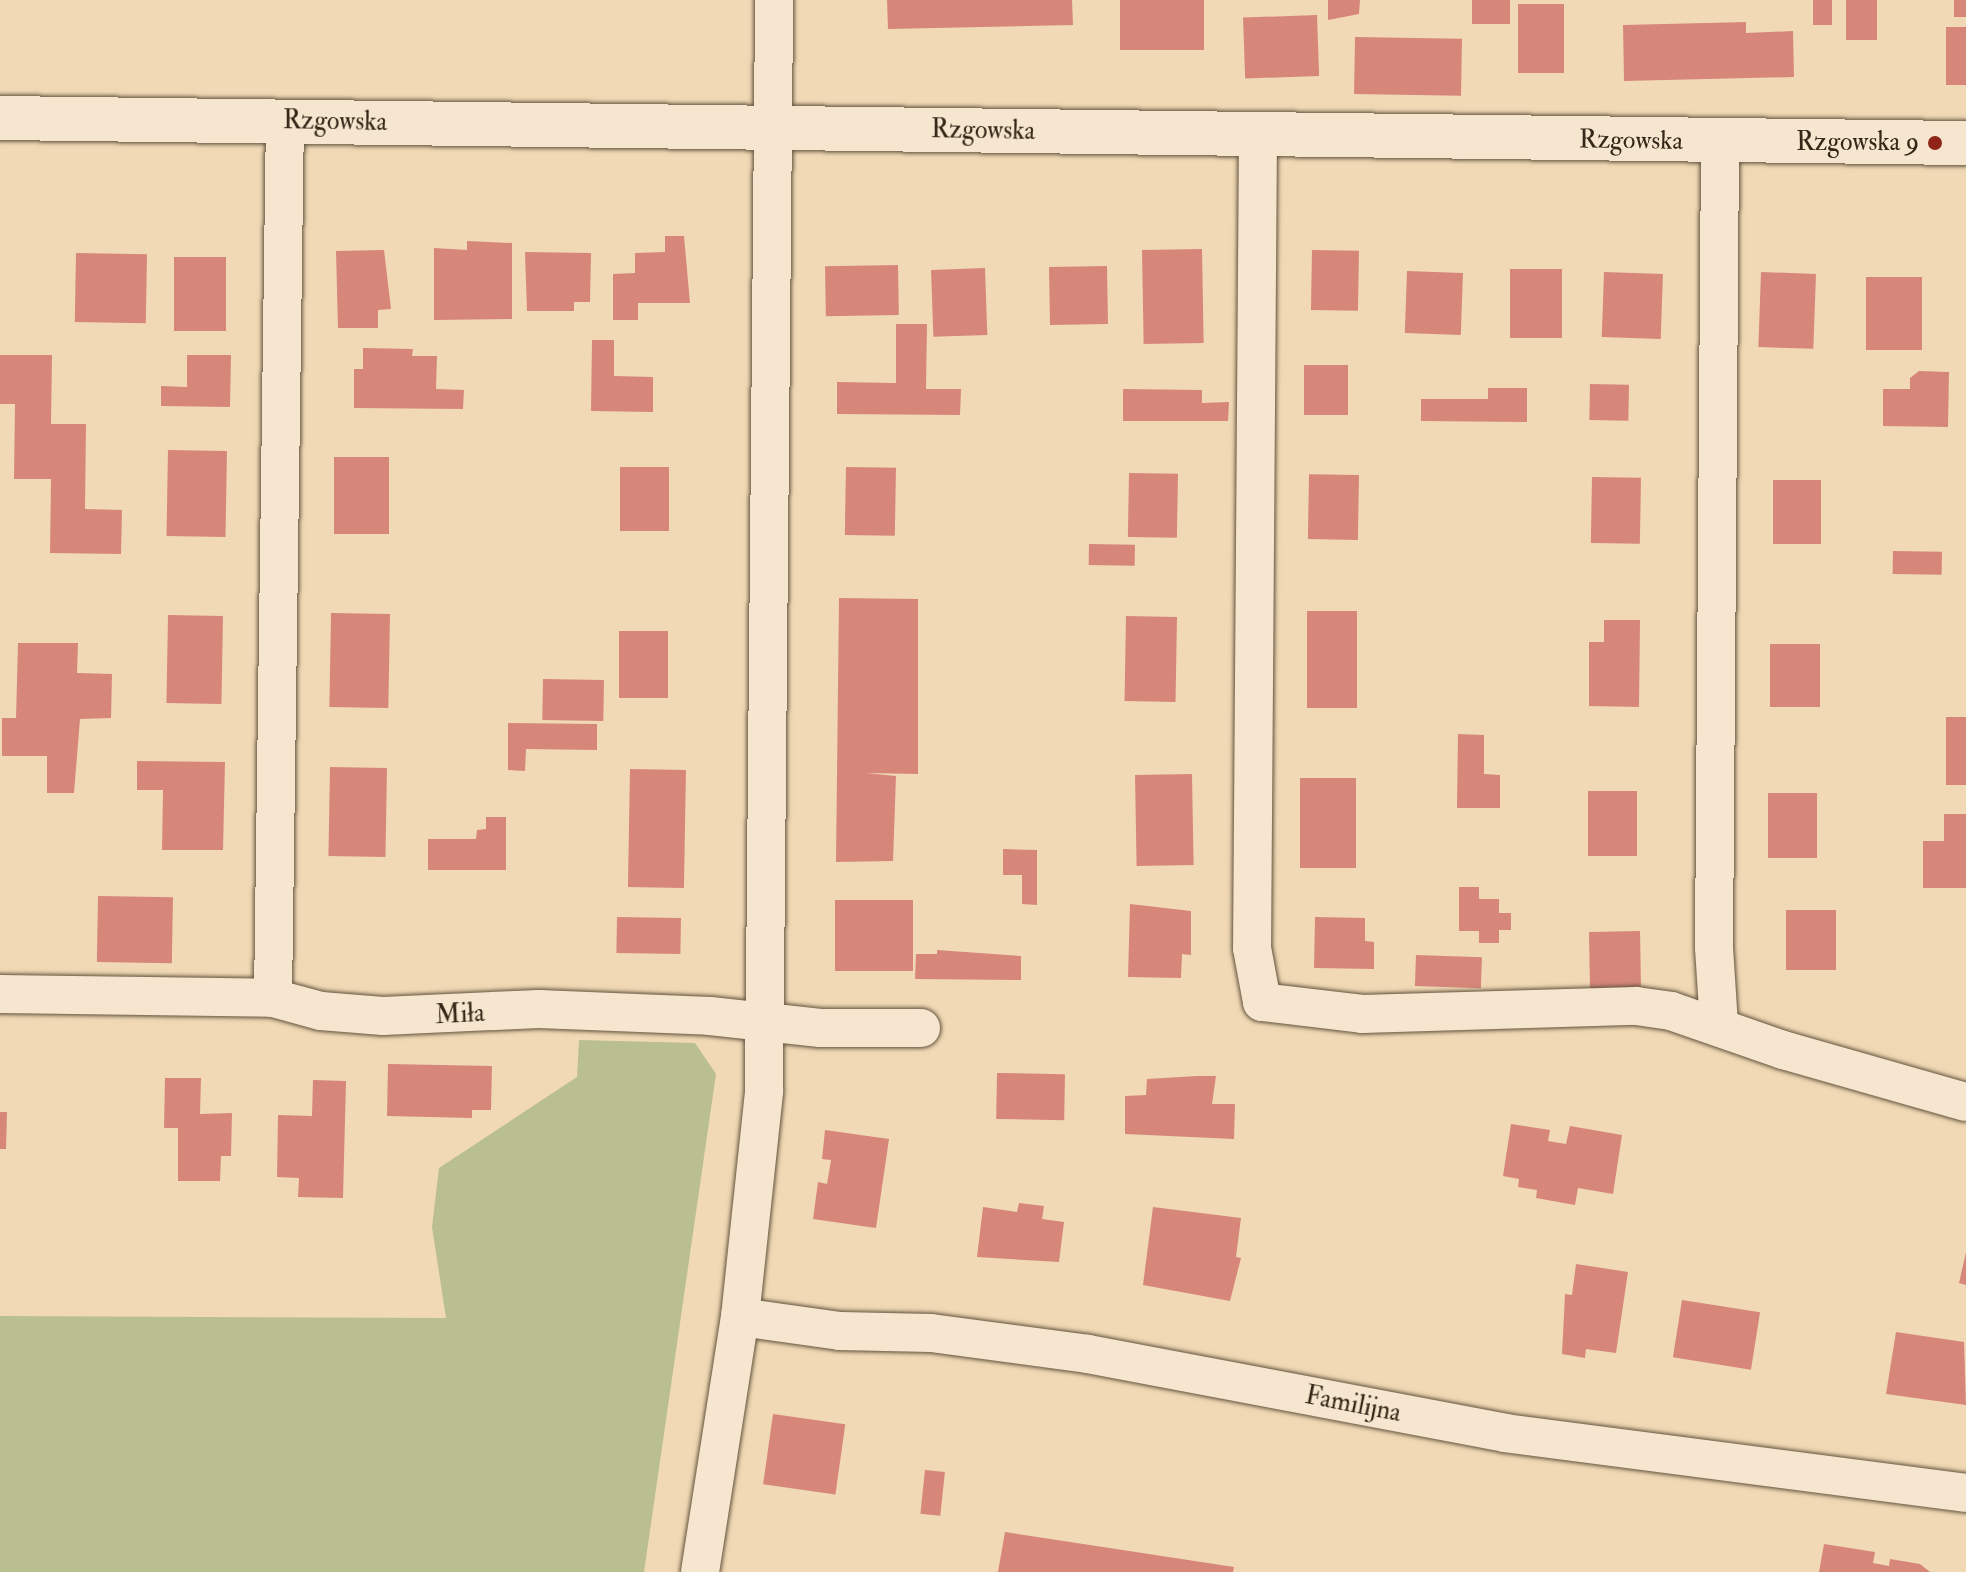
<!DOCTYPE html>
<meta charset="utf-8">
<style>
body{margin:0}
#map{position:relative;width:1966px;height:1572px;overflow:hidden;background:#f1d9b5;font-family:"IM FELL Double Pica",serif}
div>[style]{position:absolute}
.green>*{inset:0;background:#b9bf8e}
.building>*{inset:0;background:#d6877a;transform-origin:0 0}
.roads{filter:drop-shadow(0 0 2px #63543e) drop-shadow(0 0 2px #63543e)}
.street>*{height:38px;margin:-19px;padding:0 19px;transform-origin:19px;border-radius:19px;background:#f6e6cf}
.secondary>*{height:44px;margin:-22px;padding:0 22px;transform-origin:22px;border-radius:22px;background:#f6e6cf}
.dots>*{width:22px;height:22px;translate:-50% -50%;box-sizing:border-box;border:4px solid #f6e6cf;border-radius:50%}
span{translate:-50% -50%;white-space:nowrap;text-align:center;line-height:1.15;-webkit-text-stroke:6px #f6e6cf;paint-order:stroke}
.street-label{font-size:26px;color:#342717}
.poi-label{font-size:26px;color:#342717}
.right{translate:-100% -50%;text-align:right}
</style>
<div id="map">
<div class="green">
<div style="clip-path:polygon(579px 1040px,695px 1043px,716px 1074px,644px 1572px,0 1572px,0 1316px,446px 1318px,432px 1227px,439px 1168px,577px 1077px)"></div>
</div>
<div class="building">
<div style="clip-path:polygon(887px 0,1072px 0,1073px 25px,888px 29px)"></div>
<div style="left:1120px;top:0;width:84px;height:50px"></div>
<div style="clip-path:polygon(1328px 0,1360px 0,1359px 14px,1328px 20px)"></div>
<div style="left:1472px;top:0;width:38px;height:24px"></div>
<div style="left:1813px;top:0;width:19px;height:25px"></div>
<div style="left:1846px;top:0;width:31px;height:40px"></div>
<div style="left:1954px;top:0;width:12px;height:17px"></div>
<div style="left:1518px;top:4px;width:46px;height:69px"></div>
<div style="left:1317px;top:15px;width:61px;height:74px;rotate:88deg"></div>
<div style="clip-path:polygon(1746px 22px,1746px 33px,1793px 31px,1794px 77px,1624px 81px,1623px 25px)"></div>
<div style="left:1946px;top:27px;width:20px;height:58px"></div>
<div style="left:1355px;top:37px;width:107px;height:57px;rotate:1deg"></div>
<div style="clip-path:polygon(665px 236px,684px 236px,690px 303px,638px 303px,638px 320px,613px 320px,613px 274px,635px 273px,635px 253px,665px 252px)"></div>
<div style="clip-path:polygon(467px 241px,512px 243px,512px 319px,434px 320px,434px 248px,467px 250px)"></div>
<div style="left:1202px;top:249px;width:94px;height:60px;rotate:89deg"></div>
<div style="clip-path:polygon(384px 250px,391px 309px,378px 310px,378px 328px,338px 328px,336px 251px)"></div>
<div style="left:1312px;top:250px;width:47px;height:60px;rotate:1deg"></div>
<div style="clip-path:polygon(525px 252px,591px 253px,590px 302px,574px 302px,574px 311px,527px 311px)"></div>
<div style="left:76px;top:253px;width:71px;height:69px;rotate:1deg"></div>
<div style="left:174px;top:257px;width:52px;height:74px"></div>
<div style="left:898px;top:265px;width:50px;height:73px;rotate:89deg"></div>
<div style="left:1107px;top:266px;width:58px;height:58px;rotate:89deg"></div>
<div style="left:985px;top:268px;width:67px;height:54px;rotate:88deg"></div>
<div style="left:1510px;top:269px;width:52px;height:69px"></div>
<div style="left:1407px;top:271px;width:56px;height:62px;rotate:2deg"></div>
<div style="left:1604px;top:272px;width:59px;height:65px;rotate:2deg"></div>
<div style="left:1761px;top:272px;width:55px;height:75px;rotate:2deg"></div>
<div style="left:1866px;top:277px;width:56px;height:73px"></div>
<div style="clip-path:polygon(896px 324px,927px 324px,926px 389px,961px 389px,960px 415px,837px 414px,837px 382px,896px 383px)"></div>
<div style="clip-path:polygon(592px 340px,614px 340px,614px 376px,653px 377px,653px 412px,591px 411px)"></div>
<div style="clip-path:polygon(363px 348px,413px 349px,412px 356px,437px 356px,436px 389px,464px 390px,463px 409px,354px 408px,354px 369px,363px 369px)"></div>
<div style="clip-path:polygon(0 355px,52px 355px,51px 424px,86px 424px,85px 509px,122px 510px,121px 554px,50px 553px,51px 479px,14px 479px,15px 404px,0 404px)"></div>
<div style="clip-path:polygon(187px 355px,231px 355px,230px 407px,161px 406px,161px 386px,187px 387px)"></div>
<div style="left:1304px;top:365px;width:44px;height:50px"></div>
<div style="clip-path:polygon(1919px 371px,1949px 372px,1948px 427px,1883px 426px,1883px 389px,1910px 389px,1910px 378px)"></div>
<div style="left:1590px;top:384px;width:39px;height:36px;rotate:1deg"></div>
<div style="clip-path:polygon(1488px 388px,1527px 388px,1527px 422px,1421px 421px,1421px 399px,1488px 399px)"></div>
<div style="clip-path:polygon(1123px 389px,1202px 390px,1202px 403px,1229px 402px,1228px 421px,1123px 421px)"></div>
<div style="left:168px;top:450px;width:59px;height:86px;rotate:1deg"></div>
<div style="left:334px;top:457px;width:55px;height:77px"></div>
<div style="left:620px;top:467px;width:49px;height:64px"></div>
<div style="left:846px;top:467px;width:50px;height:68px;rotate:1deg"></div>
<div style="left:1129px;top:473px;width:49px;height:64px;rotate:1deg"></div>
<div style="left:1359px;top:475px;width:65px;height:50px;rotate:91deg"></div>
<div style="left:1592px;top:477px;width:49px;height:66px;rotate:1deg"></div>
<div style="left:1773px;top:480px;width:48px;height:64px"></div>
<div style="left:1089px;top:544px;width:46px;height:21px;rotate:1deg"></div>
<div style="left:1893px;top:551px;width:49px;height:23px;rotate:1deg"></div>
<div style="clip-path:polygon(839px 598px,918px 599px,918px 774px,866px 773px,896px 776px,893px 861px,836px 862px)"></div>
<div style="left:1307px;top:611px;width:50px;height:97px"></div>
<div style="left:331px;top:613px;width:59px;height:94px;rotate:1deg"></div>
<div style="left:168px;top:615px;width:55px;height:88px;rotate:1deg"></div>
<div style="left:1126px;top:616px;width:51px;height:85px;rotate:1deg"></div>
<div style="clip-path:polygon(1604px 620px,1640px 620px,1639px 707px,1589px 706px,1589px 642px,1604px 642px)"></div>
<div style="left:668px;top:631px;width:67px;height:49px;rotate:90deg"></div>
<div style="clip-path:polygon(18px 643px,78px 643px,77px 673px,112px 674px,111px 718px,80px 719px,74px 793px,47px 793px,47px 756px,2px 756px,2px 718px,16px 718px)"></div>
<div style="left:1770px;top:644px;width:50px;height:63px"></div>
<div style="left:543px;top:679px;width:61px;height:41px;rotate:1deg"></div>
<div style="left:1946px;top:717px;width:20px;height:68px"></div>
<div style="clip-path:polygon(508px 723px,597px 724px,597px 750px,526px 749px,525px 771px,508px 770px)"></div>
<div style="clip-path:polygon(1458px 734px,1484px 735px,1484px 774px,1500px 775px,1500px 808px,1457px 808px)"></div>
<div style="clip-path:polygon(137px 761px,225px 762px,223px 850px,162px 850px,163px 790px,137px 790px)"></div>
<div style="left:330px;top:767px;width:57px;height:89px;rotate:1deg"></div>
<div style="left:630px;top:769px;width:56px;height:118px;rotate:1deg"></div>
<div style="left:1192px;top:774px;width:91px;height:57px;rotate:89deg"></div>
<div style="left:1300px;top:778px;width:56px;height:90px"></div>
<div style="left:1588px;top:791px;width:49px;height:65px"></div>
<div style="left:1768px;top:793px;width:49px;height:65px"></div>
<div style="clip-path:polygon(1944px 814px,1966px 814px,1966px 888px,1923px 888px,1923px 841px,1944px 841px)"></div>
<div style="clip-path:polygon(486px 817px,506px 817px,506px 870px,428px 870px,428px 839px,476px 839px,477px 830px,486px 829px)"></div>
<div style="clip-path:polygon(1003px 849px,1037px 850px,1037px 905px,1022px 904px,1022px 875px,1003px 875px)"></div>
<div style="clip-path:polygon(1459px 887px,1479px 887px,1479px 899px,1499px 899px,1499px 913px,1511px 913px,1511px 930px,1499px 930px,1499px 943px,1479px 943px,1479px 931px,1459px 931px)"></div>
<div style="left:98px;top:896px;width:75px;height:66px;rotate:1deg"></div>
<div style="left:913px;top:900px;width:71px;height:78px;rotate:90deg"></div>
<div style="clip-path:polygon(1130px 904px,1191px 911px,1191px 955px,1182px 954px,1181px 978px,1128px 977px)"></div>
<div style="left:1786px;top:910px;width:50px;height:60px"></div>
<div style="left:617px;top:917px;width:64px;height:36px;rotate:1deg"></div>
<div style="clip-path:polygon(1315px 917px,1365px 918px,1365px 941px,1374px 942px,1374px 969px,1314px 968px)"></div>
<div style="left:1640px;top:931px;width:58px;height:51px;rotate:89deg"></div>
<div style="clip-path:polygon(937px 950px,1021px 956px,1021px 980px,915px 979px,916px 954px,937px 954px)"></div>
<div style="left:1416px;top:955px;width:66px;height:31px;rotate:2deg"></div>
<div style="clip-path:polygon(388px 1064px,492px 1066px,491px 1110px,472px 1110px,472px 1118px,387px 1116px)"></div>
<div style="left:997px;top:1073px;width:68px;height:46px;rotate:1deg"></div>
<div style="clip-path:polygon(1197px 1076px,1216px 1076px,1212px 1104px,1235px 1104px,1234px 1139px,1125px 1134px,1125px 1096px,1146px 1095px,1147px 1079px)"></div>
<div style="clip-path:polygon(165px 1078px,201px 1078px,200px 1114px,232px 1113px,231px 1156px,221px 1156px,220px 1181px,178px 1181px,178px 1128px,164px 1128px)"></div>
<div style="clip-path:polygon(313px 1080px,346px 1081px,343px 1198px,298px 1197px,299px 1178px,277px 1177px,278px 1115px,312px 1116px)"></div>
<div style="clip-path:polygon(0 1112px,7px 1112px,6px 1149px,0 1149px)"></div>
<div style="clip-path:polygon(1511px 1124px,1550px 1130px,1548px 1141px,1566px 1144px,1570px 1126px,1622px 1135px,1613px 1194px,1578px 1188px,1575px 1205px,1536px 1198px,1537px 1190px,1518px 1187px,1519px 1179px,1503px 1176px)"></div>
<div style="clip-path:polygon(825px 1130px,889px 1139px,876px 1228px,813px 1219px,818px 1182px,827px 1184px,831px 1160px,822px 1159px)"></div>
<div style="clip-path:polygon(1019px 1203px,1044px 1206px,1042px 1219px,1064px 1222px,1059px 1262px,977px 1257px,983px 1207px,1017px 1212px)"></div>
<div style="clip-path:polygon(1153px 1207px,1241px 1218px,1236px 1257px,1241px 1258px,1230px 1301px,1143px 1285px)"></div>
<div style="clip-path:polygon(1966px 1252px,1966px 1285px,1959px 1283px)"></div>
<div style="clip-path:polygon(1576px 1264px,1628px 1272px,1616px 1353px,1586px 1349px,1585px 1358px,1562px 1354px,1565px 1294px,1572px 1295px)"></div>
<div style="left:1682px;top:1300px;width:79px;height:58px;rotate:9deg"></div>
<div style="clip-path:polygon(1896px 1332px,1964px 1342px,1966px 1405px,1886px 1394px)"></div>
<div style="left:773px;top:1414px;width:73px;height:71px;rotate:8deg"></div>
<div style="left:925px;top:1470px;width:20px;height:44px;rotate:6deg"></div>
<div style="clip-path:polygon(1005px 1532px,1234px 1567px,1233px 1572px,998px 1572px)"></div>
<div style="clip-path:polygon(1824px 1544px,1875px 1552px,1873px 1563px,1889px 1566px,1890px 1559px,1920px 1564px,1930px 1572px,1819px 1572px)"></div>
</div>
<div class="roads">
<div class="street">
<div style="left:1258px;top:134px;width:814px;rotate:90.42deg"></div>
<div style="left:1252px;top:948px;width:55px;rotate:79.5deg"></div>
<div style="left:1262px;top:1002px;width:101px;rotate:6.8deg"></div>
<div style="left:1362px;top:1014px;width:274px;rotate:-1.7deg"></div>
<div style="left:1636px;top:1006px;width:35px;rotate:8deg"></div>
<div style="left:1671px;top:1011px;width:119px;rotate:19.2deg"></div>
<div style="left:1783px;top:1050px;width:190px;rotate:15.9deg"></div>
<div style="left:0;top:994px;width:273px;rotate:0.8deg"></div>
<div style="left:273px;top:998px;width:50px;rotate:15.2deg"></div>
<div style="left:321px;top:1011px;width:62px;rotate:4.6deg"></div>
<div style="left:383px;top:1016px;width:156px;rotate:-2.6deg"></div>
<div style="left:539px;top:1009px;width:171px;rotate:2.3deg"></div>
<div style="left:710px;top:1016px;width:111px;rotate:6.2deg"></div>
<div style="left:820px;top:1028px;width:101px"></div>
<div style="left:273px;top:998px;width:877px;rotate:-89.22deg"></div>
<div style="left:1719px;top:1025px;width:78px;rotate:-93.7deg"></div>
<div style="left:1714px;top:947px;width:805px;rotate:-89.57deg"></div>
<div style="left:740px;top:1317px;width:101px;rotate:8deg"></div>
<div style="left:840px;top:1331px;width:91px;rotate:1.3deg"></div>
<div style="left:931px;top:1333px;width:158px;rotate:7.6deg"></div>
<div style="left:1088px;top:1354px;width:424px;rotate:10.7deg"></div>
<div style="left:1505px;top:1433px;width:465px;rotate:7.4deg"></div>
<div style="left:700px;top:1572px;width:258px;rotate:-81.1deg"></div>
<div style="left:740px;top:1317px;width:227px;rotate:-83.9deg"></div>
<div style="left:764px;top:1091px;width:1091px;rotate:-89.47deg"></div>
</div>
<div class="secondary">
<div style="left:0;top:118px;width:1966px;rotate:0.73deg"></div>
</div>
</div>
<div class="dots">
<div style="left:1935px;top:143px;background:#8f2418"></div>
</div>
<div class="street-label">
<span style="left:335px;top:122px;rotate:1deg">Rzgowska</span>
<span style="left:983px;top:131px;rotate:1deg">Rzgowska</span>
<span style="left:1631px;top:141px;rotate:1deg">Rzgowska</span>
<span style="left:460px;top:1015px;rotate:-3deg">Miła</span>
<span style="left:1353px;top:1405px;rotate:11deg">Familijna</span>
</div>
<div class="poi-label">
<span class="right" style="left:1919px;top:143px">Rzgowska 9</span>
</div>
</div>
